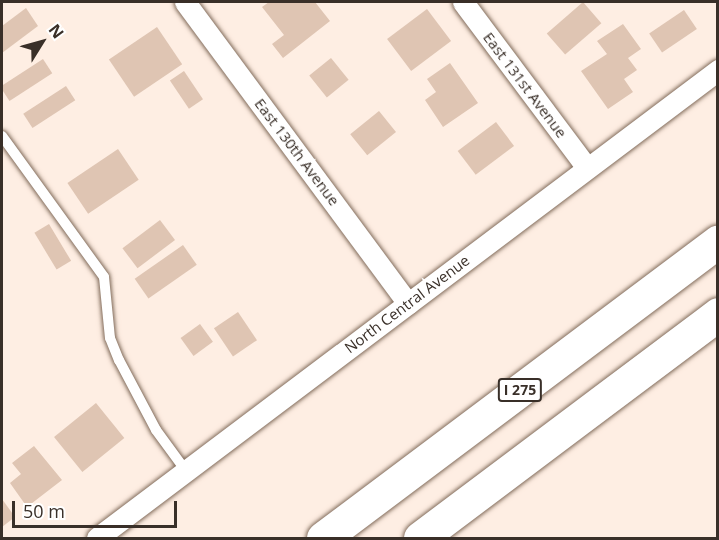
<!DOCTYPE html>
<style>
body{margin:0}
#map{position:relative;width:719px;height:540px;overflow:hidden;background:#feeee3;font-family:"Open Sans",sans-serif}
div>[style]{position:absolute}
.building>*{inset:0;background:#dfc5b3;transform-origin:0 0}
.roads{filter:drop-shadow(0 0 2px #826c5b) drop-shadow(0 0 2px #826c5b)}
.lane>*{height:10px;margin:-5px;padding:0 5px;transform-origin:5px;border-radius:5px;background:#fff}
.street>*{height:21px;margin:-10.5px;padding:0 10.5px;transform-origin:10.5px;border-radius:10.5px;background:#fff}
.highway>*{height:33px;margin:-16.5px;padding:0 16.5px;transform-origin:16.5px;border-radius:16.5px;background:#fff}
span{translate:-50% -50%;white-space:nowrap;text-align:center;line-height:1.15;-webkit-text-stroke:5px #fff;paint-order:stroke}
.shield-label span{padding:2px 4px;background:#fff;border:2px solid;border-radius:4px;-webkit-text-stroke-width:0}
.shield-label{font-size:14px;color:#392f28;font-weight:700}
.street-label{font-size:15px;color:#392f28}
.frame{position:absolute;inset:0;border:3px solid #392f28;pointer-events:none}
.north{position:absolute;left:12px;top:12px;width:60px;height:60px;-webkit-text-stroke:4px #fff;paint-order:stroke;rotate:53deg;font-size:16px;font-weight:700;line-height:24px;text-align:center;color:#392f28}
.north::after{content:'';display:block;margin:auto;width:21px;height:27px;background:#392f28;clip-path:polygon(50% 0,100% 100%,50% 72%,0 100%)}
.scale{position:absolute;left:12px;top:501px;width:165px;height:27px;box-sizing:border-box;border:3px solid #392f28;border-top:0;padding-left:8px;font-size:18px;line-height:21px;white-space:nowrap;color:#392f28;-webkit-text-stroke:4px #fff;paint-order:stroke}
</style>
<div id="map">
<div class="building">
<div style="clip-path:polygon(269px 2px,315px 2px,330px 21px,283px 58px,272px 44px,284px 35px,262px 7px)"></div>
<div style="left:583px;top:2px;width:28px;height:48px;rotate:49deg"></div>
<div style="clip-path:polygon(26px 8px,38px 26px,2px 53px,2px 26px)"></div>
<div style="left:427px;top:9px;width:40px;height:50px;rotate:53deg"></div>
<div style="left:684px;top:10px;width:23px;height:42px;rotate:56deg"></div>
<div style="clip-path:polygon(623px 24px,641px 49px,628px 58px,637px 70px,624px 79px,633px 92px,608px 109px,581px 71px,607px 54px,597px 41px)"></div>
<div style="left:157px;top:27px;width:45px;height:58px;rotate:56deg"></div>
<div style="left:331px;top:58px;width:28px;height:28px;rotate:51deg"></div>
<div style="left:43px;top:59px;width:17px;height:51px;rotate:57deg"></div>
<div style="clip-path:polygon(450px 63px,478px 103px,443px 127px,425px 100px,436px 92px,427px 79px)"></div>
<div style="left:184px;top:71px;width:34px;height:17px;rotate:56deg"></div>
<div style="left:66px;top:86px;width:17px;height:51px;rotate:57deg"></div>
<div style="left:379px;top:111px;width:27px;height:37px;rotate:51deg"></div>
<div style="left:496px;top:122px;width:30px;height:48px;rotate:53deg"></div>
<div style="left:118px;top:149px;width:37px;height:61px;rotate:56deg"></div>
<div style="left:160px;top:220px;width:25px;height:47px;rotate:53deg"></div>
<div style="left:49px;top:224px;width:43px;height:17px;rotate:59deg"></div>
<div style="left:183px;top:245px;width:24px;height:59px;rotate:55deg"></div>
<div style="left:238px;top:312px;width:34px;height:29px;rotate:56deg"></div>
<div style="left:200px;top:324px;width:22px;height:24px;rotate:54deg"></div>
<div style="left:96px;top:403px;width:45px;height:54px;rotate:51deg"></div>
<div style="clip-path:polygon(34px 446px,62px 480px,27px 507px,10px 483px,21px 474px,12px 463px)"></div>
<div style="clip-path:polygon(2px 499px,15px 517px,2px 527px)"></div>
</div>
<div class="roads">
<div class="lane">
<div style="left:2px;top:136px;width:174px;rotate:54.1deg"></div>
<div style="left:104px;top:277px;width:61px;rotate:84.4deg"></div>
<div style="left:110px;top:338px;width:24px;rotate:68deg"></div>
<div style="left:119px;top:360px;width:79px;rotate:62.1deg"></div>
<div style="left:156px;top:430px;width:51px;rotate:53.8deg"></div>
</div>
<div class="street">
<div style="left:185px;top:2px;width:375px;rotate:53.5deg"></div>
<div style="left:463px;top:2px;width:207px;rotate:53.2deg"></div>
<div style="left:97px;top:538px;width:778px;rotate:-37deg"></div>
</div>
<div class="highway">
<div style="left:323px;top:538px;width:494px;rotate:-36.9deg"></div>
<div style="left:420px;top:538px;width:373px;rotate:-36.9deg"></div>
</div>
</div>
<div class="shield-label">
<span style="left:520px;top:390px">I 275</span>
</div>
<div class="street-label">
<span style="left:525px;top:85px;rotate:53deg">East 131st Avenue</span>
<span style="left:297px;top:152px;rotate:53deg">East 130th Avenue</span>
<span style="left:407px;top:304px;rotate:-37deg">North Central Avenue</span>
</div>
<div class="frame"></div>
<div class="north">N</div>
<div class="scale">50 m</div>
</div>
